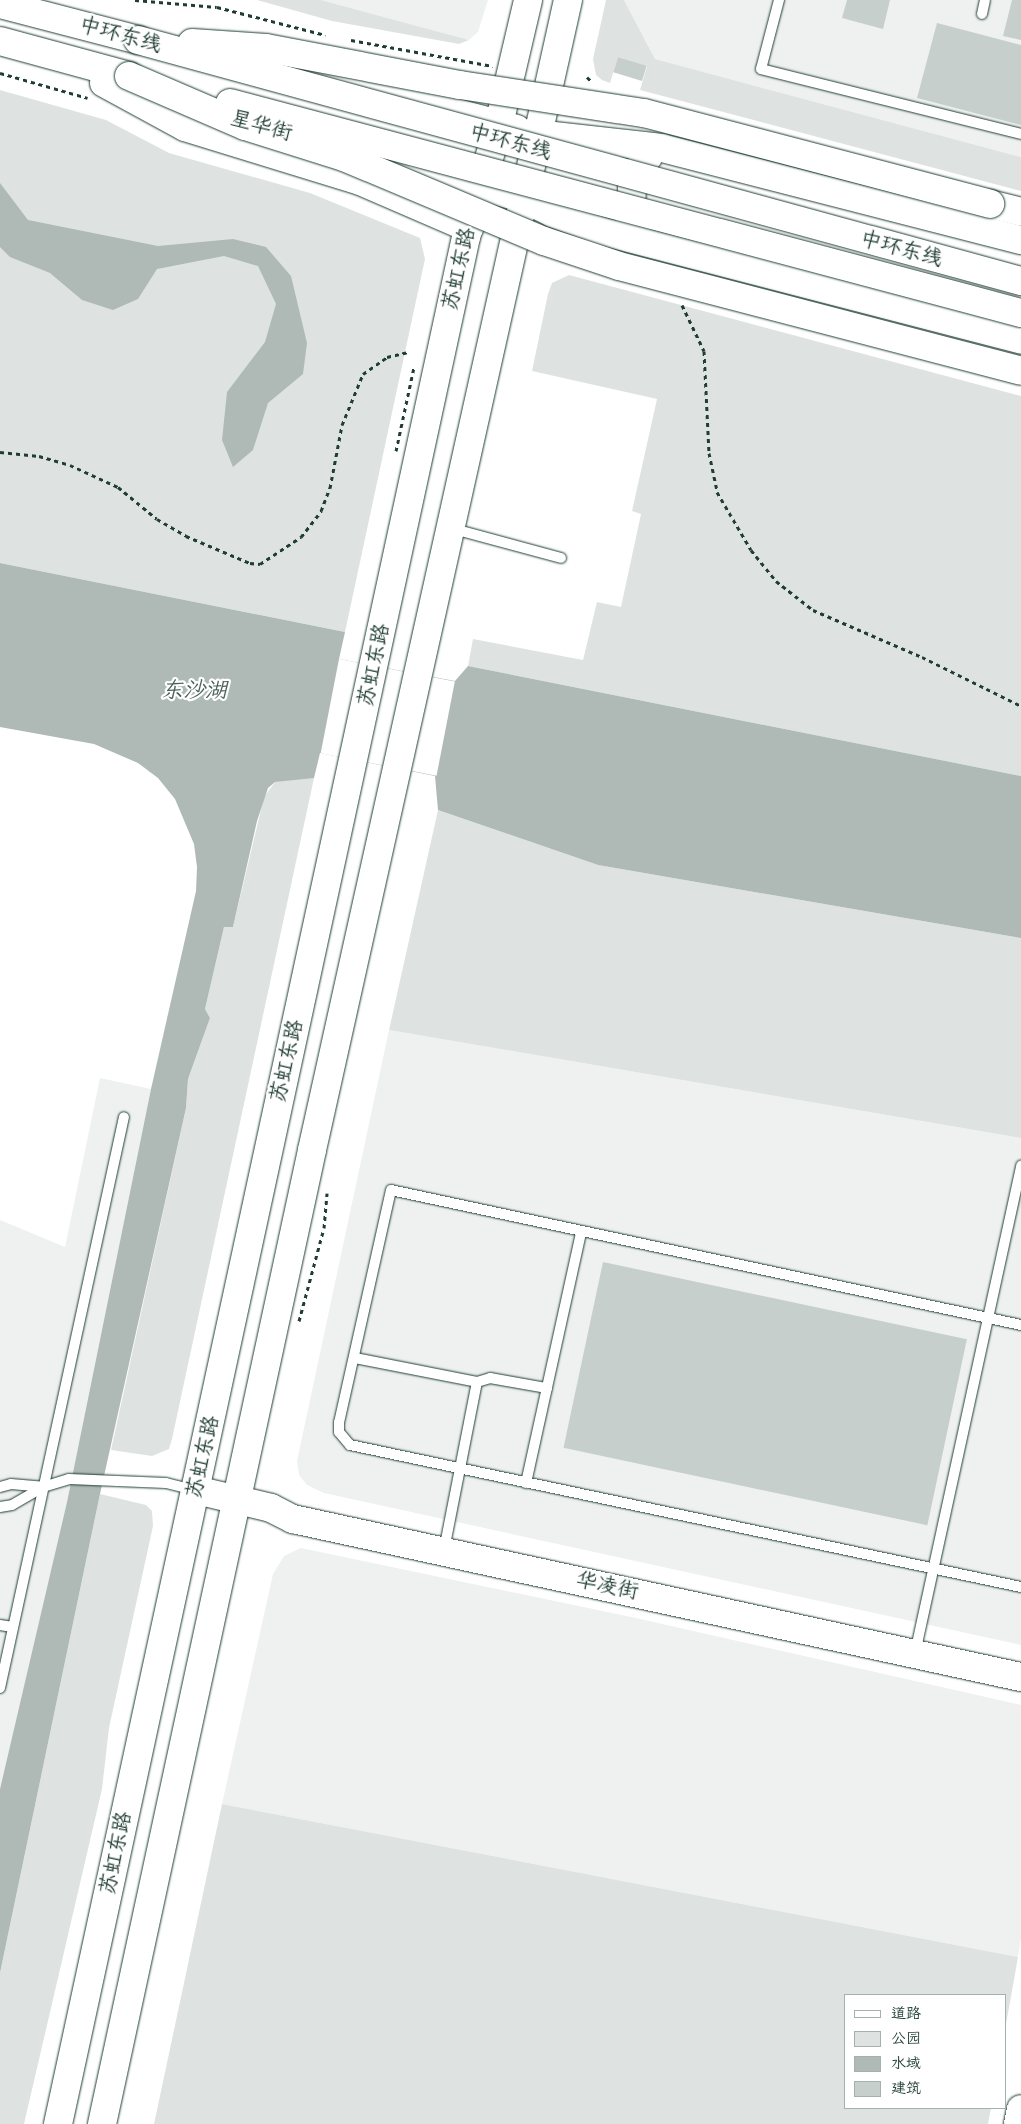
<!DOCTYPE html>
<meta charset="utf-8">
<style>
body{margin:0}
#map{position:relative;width:1021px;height:2124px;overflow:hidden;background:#fff;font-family:"Indie Flower","LXGW WenKai TC",sans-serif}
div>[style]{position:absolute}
.built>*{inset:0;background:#eef1f0}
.green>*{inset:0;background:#dee3e2}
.water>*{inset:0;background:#afbab7}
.pier>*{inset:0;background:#fff;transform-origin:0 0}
.building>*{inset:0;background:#c7cfcc;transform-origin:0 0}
.path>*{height:3px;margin-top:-1.5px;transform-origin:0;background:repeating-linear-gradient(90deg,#1f3d34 0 4px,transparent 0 8px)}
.roads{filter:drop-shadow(0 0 1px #1f3d34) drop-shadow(0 0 1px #1f3d34)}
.lane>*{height:10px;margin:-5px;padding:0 5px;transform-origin:5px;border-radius:5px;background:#fff}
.secondary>*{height:28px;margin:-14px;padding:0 14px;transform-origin:14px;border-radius:14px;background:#fff}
.primary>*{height:28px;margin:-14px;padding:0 14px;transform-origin:14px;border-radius:14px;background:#fff}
.highway>*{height:28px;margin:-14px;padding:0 14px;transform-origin:14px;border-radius:14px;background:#fff}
.bridges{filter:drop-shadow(0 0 1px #1f3d34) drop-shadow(0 0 1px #1f3d34)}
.highway-bridge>*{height:28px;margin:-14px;padding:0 14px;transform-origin:14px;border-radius:14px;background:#fff}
span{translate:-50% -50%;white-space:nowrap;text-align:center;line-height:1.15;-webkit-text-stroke:4.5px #fff;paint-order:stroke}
.street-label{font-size:21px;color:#1f3d34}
.water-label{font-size:22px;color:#4a625b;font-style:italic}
.legend{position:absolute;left:844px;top:1994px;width:162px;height:115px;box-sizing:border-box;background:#fff;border:1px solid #a5b1ae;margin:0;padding:6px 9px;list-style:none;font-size:15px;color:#1f3d34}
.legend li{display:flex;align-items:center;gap:10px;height:25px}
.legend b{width:25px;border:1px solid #a5b1ae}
</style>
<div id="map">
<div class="built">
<div style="clip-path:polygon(321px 0,488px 0,478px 32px,469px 40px)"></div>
<div style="clip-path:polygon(624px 0,1021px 0,1021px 157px,655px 59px)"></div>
<div style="clip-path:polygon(389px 1030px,1021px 1138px,1021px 1645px,324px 1493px,307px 1485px,299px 1475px,297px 1461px)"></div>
<div style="clip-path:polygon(100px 1078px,151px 1089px,67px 1502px,0 1789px,0 1220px,65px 1247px)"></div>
<div style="clip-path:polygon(301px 1548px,636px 1618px,1021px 1705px,1021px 1938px,1018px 1957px,222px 1804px,273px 1574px,284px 1556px)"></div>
</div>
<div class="green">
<div style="clip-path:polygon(257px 0,321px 0,469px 40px,459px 44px,332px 21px)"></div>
<div style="clip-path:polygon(606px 0,624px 0,655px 59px,1021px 157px,1021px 191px,640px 90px,647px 66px,618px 57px,610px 83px,602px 80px,596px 75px,593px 59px)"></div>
<div style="clip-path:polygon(0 90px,106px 120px,169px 153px,310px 193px,420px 238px,425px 259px,345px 632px,0 563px)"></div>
<div style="clip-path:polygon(569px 275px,1021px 396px,1021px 776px,468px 666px,473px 639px,583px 660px,597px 602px,621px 607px,641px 514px,632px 511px,657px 399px,532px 371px,548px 294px,552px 283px)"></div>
<div style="clip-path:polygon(300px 778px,314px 778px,172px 1439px,169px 1449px,152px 1456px,111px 1450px,186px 1108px,188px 1079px,210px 1018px,205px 1009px,224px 927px,233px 927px,264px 797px,275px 782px)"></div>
<div style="clip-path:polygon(438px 810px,598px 865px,1021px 938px,1021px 1138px,389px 1030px)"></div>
<div style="clip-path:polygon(100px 1494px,146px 1505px,152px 1511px,153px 1526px,109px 1728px,102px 1789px,24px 2124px,0 2124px,0 1973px)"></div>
<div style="clip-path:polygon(222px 1804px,1018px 1957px,1005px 2030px,1005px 1995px,845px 1995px,845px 2108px,991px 2108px,988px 2124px,154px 2124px)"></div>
</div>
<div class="water">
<div style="clip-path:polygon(0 183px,28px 220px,158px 246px,233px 239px,266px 247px,291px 276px,307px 343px,303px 374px,268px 403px,253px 450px,233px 467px,222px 440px,227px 392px,265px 342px,276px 304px,258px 266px,224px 256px,157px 269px,138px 299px,113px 310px,82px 300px,50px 273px,10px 257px,0 247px)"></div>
<div style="clip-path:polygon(0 563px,345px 632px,339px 659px,455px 681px,468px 666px,1021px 776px,1021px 938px,598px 865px,438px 810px,435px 776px,320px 753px,314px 778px,275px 782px,268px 788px,257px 821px,233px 927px,224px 927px,205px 1009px,210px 1018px,188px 1079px,186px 1108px,100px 1494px,0 1973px,0 1789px,67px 1502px,151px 1089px,196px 891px,197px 867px,194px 844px,175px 799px,158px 778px,138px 763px,94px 744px,0 727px)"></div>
</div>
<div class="pier">
<div style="left:339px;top:659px;width:118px;height:96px;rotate:11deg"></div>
</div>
<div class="building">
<div style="clip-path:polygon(847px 0,890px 0,883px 29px,842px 18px)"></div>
<div style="clip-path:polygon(1012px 0,1021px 0,1021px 40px,1003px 36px)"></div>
<div style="clip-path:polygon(937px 23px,1021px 45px,1021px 125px,917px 98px)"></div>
<div style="left:618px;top:57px;width:30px;height:16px;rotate:17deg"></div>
<div style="left:603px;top:1262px;width:372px;height:190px;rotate:12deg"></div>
</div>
<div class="path">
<div style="left:135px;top:0;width:82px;rotate:4.9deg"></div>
<div style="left:217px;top:7px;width:112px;rotate:14.5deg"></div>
<div style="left:351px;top:40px;width:144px;rotate:10.4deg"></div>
<div style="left:0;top:73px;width:91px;rotate:15.9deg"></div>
<div style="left:587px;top:77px;width:7px;rotate:45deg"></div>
<div style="left:682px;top:305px;width:51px;rotate:64.4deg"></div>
<div style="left:704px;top:351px;width:102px;rotate:87.2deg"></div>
<div style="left:709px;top:453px;width:40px;rotate:78deg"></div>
<div style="left:717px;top:492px;width:67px;rotate:59.6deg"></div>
<div style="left:751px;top:550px;width:40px;rotate:51deg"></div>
<div style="left:776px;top:581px;width:47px;rotate:38.1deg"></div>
<div style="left:813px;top:610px;width:119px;rotate:23.3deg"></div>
<div style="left:922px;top:657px;width:110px;rotate:26.3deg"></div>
<div style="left:396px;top:451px;width:86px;rotate:-77.9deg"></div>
<div style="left:0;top:452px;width:39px;rotate:6deg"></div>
<div style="left:39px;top:456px;width:32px;rotate:16deg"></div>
<div style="left:70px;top:465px;width:53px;rotate:24.6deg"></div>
<div style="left:118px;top:487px;width:50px;rotate:39.4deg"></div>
<div style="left:157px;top:519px;width:34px;rotate:30deg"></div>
<div style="left:186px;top:536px;width:69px;rotate:22.9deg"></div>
<div style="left:250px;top:563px;width:10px;rotate:6deg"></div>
<div style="left:260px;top:564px;width:49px;rotate:-33.4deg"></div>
<div style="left:301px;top:537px;width:33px;rotate:-52deg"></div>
<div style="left:321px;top:511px;width:25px;rotate:-69deg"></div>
<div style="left:330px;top:488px;width:64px;rotate:-79.2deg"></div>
<div style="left:342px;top:425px;width:55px;rotate:-67.6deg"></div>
<div style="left:363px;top:374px;width:29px;rotate:-35deg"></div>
<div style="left:387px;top:357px;width:23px;rotate:-13deg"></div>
<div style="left:299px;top:1321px;width:96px;rotate:-75deg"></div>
<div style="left:324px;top:1228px;width:35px;rotate:-85deg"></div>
</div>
<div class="roads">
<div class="lane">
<div style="left:779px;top:0;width:71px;rotate:104.6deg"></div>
<div style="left:761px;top:69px;width:268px;rotate:14deg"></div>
<div style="left:982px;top:14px;width:14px;rotate:-78deg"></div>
<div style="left:450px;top:528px;width:115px;rotate:15.1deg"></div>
<div style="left:1021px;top:1325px;width:644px;rotate:-167.91deg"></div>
<div style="left:391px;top:1190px;width:238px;rotate:102.6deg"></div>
<div style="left:339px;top:1422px;width:10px;rotate:90deg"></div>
<div style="left:339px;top:1432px;width:17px;rotate:50deg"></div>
<div style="left:350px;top:1445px;width:686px;rotate:11.95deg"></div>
<div style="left:355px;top:1358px;width:124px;rotate:11.1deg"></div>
<div style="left:477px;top:1382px;width:14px;rotate:-17deg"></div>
<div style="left:490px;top:1378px;width:58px;rotate:10deg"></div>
<div style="left:526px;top:1483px;width:257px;rotate:-77.6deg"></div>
<div style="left:0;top:1487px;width:11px;rotate:-15deg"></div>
<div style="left:11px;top:1484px;width:32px;rotate:5deg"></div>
<div style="left:0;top:1507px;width:12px;rotate:-9deg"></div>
<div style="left:12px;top:1505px;width:36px;rotate:-30deg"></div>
<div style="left:43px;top:1487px;width:27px;rotate:-17deg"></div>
<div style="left:69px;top:1479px;width:97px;rotate:2.4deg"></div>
<div style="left:166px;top:1483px;width:30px;rotate:14deg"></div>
<div style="left:444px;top:1550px;width:171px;rotate:-78.9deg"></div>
<div style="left:0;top:1625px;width:13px;rotate:9deg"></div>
<div style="left:915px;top:1653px;width:499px;rotate:-77.7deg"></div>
<div style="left:0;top:1688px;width:584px;rotate:-77.75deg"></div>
</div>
<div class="secondary">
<div style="left:196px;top:1490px;width:77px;rotate:13.5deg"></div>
<div style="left:271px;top:1508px;width:25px;rotate:27deg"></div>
<div style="left:293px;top:1519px;width:745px;rotate:12.25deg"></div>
<div style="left:1018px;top:2124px;width:15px;rotate:-79deg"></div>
</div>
<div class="primary">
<div style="left:313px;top:74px;width:211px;rotate:15.1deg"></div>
<div style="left:104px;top:83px;width:92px;rotate:28.5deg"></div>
<div style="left:185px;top:127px;width:183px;rotate:17.1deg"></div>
<div style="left:360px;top:181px;width:119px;rotate:23.3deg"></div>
<div style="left:358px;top:153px;width:171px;rotate:15.3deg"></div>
<div style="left:58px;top:2124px;width:1931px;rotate:-77.8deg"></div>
<div style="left:466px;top:237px;width:118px;rotate:-73.7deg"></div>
<div style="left:499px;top:124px;width:127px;rotate:-76.8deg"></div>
<div style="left:102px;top:2124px;width:996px;rotate:-77.83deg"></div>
<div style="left:312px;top:1150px;width:1178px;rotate:-77.45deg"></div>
</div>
<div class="highway">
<div style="left:0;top:4px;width:143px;rotate:14.6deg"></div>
<div style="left:0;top:41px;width:134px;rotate:15.2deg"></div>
<div style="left:536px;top:134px;width:127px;rotate:6.3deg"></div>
<div style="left:662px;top:148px;width:371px;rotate:14.4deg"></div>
<div style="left:523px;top:198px;width:33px;rotate:27deg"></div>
<div style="left:552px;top:213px;width:52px;rotate:20.2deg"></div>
<div style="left:601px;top:231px;width:434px;rotate:14.5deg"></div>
<div style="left:990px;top:204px;width:32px;rotate:14deg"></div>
<div style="left:637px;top:232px;width:15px;rotate:-118deg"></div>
<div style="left:630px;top:219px;width:32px;rotate:-86deg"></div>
<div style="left:632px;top:187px;width:29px;rotate:-68deg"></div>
<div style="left:643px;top:160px;width:6px;rotate:-31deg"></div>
</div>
</div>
<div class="bridges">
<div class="highway-bridge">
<div style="left:138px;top:40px;width:915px;rotate:15.27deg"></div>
<div style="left:192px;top:43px;width:74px;rotate:3.9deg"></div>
<div style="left:266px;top:48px;width:197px;rotate:10.8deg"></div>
<div style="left:460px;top:85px;width:186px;rotate:8.7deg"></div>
<div style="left:644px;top:113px;width:358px;rotate:14.7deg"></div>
<div style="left:129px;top:76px;width:126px;rotate:23.3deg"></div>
<div style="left:245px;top:126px;width:104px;rotate:17.4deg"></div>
<div style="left:344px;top:157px;width:217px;rotate:22.8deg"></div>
<div style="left:544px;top:241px;width:79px;rotate:18.4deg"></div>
<div style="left:619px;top:266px;width:415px;rotate:14.6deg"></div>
<div style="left:230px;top:103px;width:818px;rotate:14.87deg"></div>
</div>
</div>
<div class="street-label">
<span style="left:120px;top:36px;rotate:15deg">中环东线</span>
<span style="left:261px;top:127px;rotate:15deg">星华街</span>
<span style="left:510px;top:143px;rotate:15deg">中环东线</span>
<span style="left:901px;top:250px;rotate:15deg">中环东线</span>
<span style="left:460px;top:269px;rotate:-77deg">苏虹东路</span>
<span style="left:375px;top:665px;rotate:-78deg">苏虹东路</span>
<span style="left:288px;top:1061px;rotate:-77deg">苏虹东路</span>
<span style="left:204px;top:1457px;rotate:-77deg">苏虹东路</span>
<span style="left:607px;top:1587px;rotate:12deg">华凌街</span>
<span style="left:117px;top:1853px;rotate:-78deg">苏虹东路</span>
</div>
<div class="water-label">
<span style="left:194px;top:693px">东沙湖</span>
</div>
<ul class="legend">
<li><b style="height:6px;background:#fff"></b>道路</li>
<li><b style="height:14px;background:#dee3e2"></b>公园</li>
<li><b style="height:14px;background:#afbab7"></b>水域</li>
<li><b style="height:14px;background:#c7cfcc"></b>建筑</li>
</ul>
</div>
